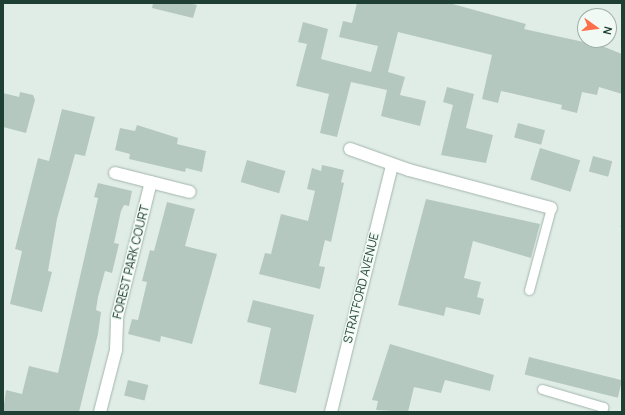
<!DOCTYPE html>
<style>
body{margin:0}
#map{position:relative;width:625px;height:415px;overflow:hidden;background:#e0ede6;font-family:Manrope,sans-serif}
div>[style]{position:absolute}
.building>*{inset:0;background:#b5c8bf;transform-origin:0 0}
.path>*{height:2.5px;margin-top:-1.25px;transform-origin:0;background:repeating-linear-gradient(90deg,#7db49f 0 2px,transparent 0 5px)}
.roads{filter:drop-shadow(0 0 1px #a2b5ad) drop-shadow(0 0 1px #a2b5ad)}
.service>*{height:9px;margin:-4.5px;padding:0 4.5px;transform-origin:4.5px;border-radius:4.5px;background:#fff}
.minor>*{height:12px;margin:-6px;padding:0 6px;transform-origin:6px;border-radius:6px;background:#fff}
span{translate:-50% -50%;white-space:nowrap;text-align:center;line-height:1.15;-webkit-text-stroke:3px #f1f9f4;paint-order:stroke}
.street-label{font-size:12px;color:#1f3f34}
.frame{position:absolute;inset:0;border:4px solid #1f3f34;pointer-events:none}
.north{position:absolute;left:577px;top:8px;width:40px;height:40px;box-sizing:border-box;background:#f1f9f4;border:1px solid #9dafa7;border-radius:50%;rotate:104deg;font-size:11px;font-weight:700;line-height:16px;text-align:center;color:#1f3f34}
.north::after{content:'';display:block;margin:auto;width:14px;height:18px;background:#ff6e4b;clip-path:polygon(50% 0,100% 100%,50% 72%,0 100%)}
</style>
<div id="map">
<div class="building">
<div style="clip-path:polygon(153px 3px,188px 3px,197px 5px,193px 18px,152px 8px)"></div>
<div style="clip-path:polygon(357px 3px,449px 3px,526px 24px,524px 29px,602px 46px,622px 54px,622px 94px,599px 87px,597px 95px,582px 92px,577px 113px,561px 109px,562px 105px,501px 91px,498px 103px,482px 99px,492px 55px,398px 32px,388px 72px,405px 77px,400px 95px,426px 101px,420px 126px,381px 116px,387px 90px,351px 82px,337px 137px,320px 133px,329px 94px,296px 86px,307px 44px,298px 42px,303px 22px,328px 29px,321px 59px,371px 72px,378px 46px,339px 37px,343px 21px,352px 23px)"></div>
<div style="clip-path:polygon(447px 87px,474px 94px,466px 128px,493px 135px,486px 163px,441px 155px,453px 105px,443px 102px)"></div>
<div style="clip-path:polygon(20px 92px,33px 95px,35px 100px,26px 133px,3px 127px,3px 93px,19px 97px)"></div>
<div style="clip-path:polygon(62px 109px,95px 117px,85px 156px,75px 154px,57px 219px,48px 271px,52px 272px,42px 312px,10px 304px,22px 251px,15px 249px,38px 158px,49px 161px)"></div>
<div style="left:518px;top:123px;width:28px;height:15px;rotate:15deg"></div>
<div style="clip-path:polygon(137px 125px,178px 138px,177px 144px,206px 151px,202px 172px,186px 168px,185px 172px,129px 159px,130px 154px,115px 150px,120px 128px,135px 131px)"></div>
<div style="left:540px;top:148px;width:42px;height:33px;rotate:17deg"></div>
<div style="left:593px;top:156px;width:20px;height:16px;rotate:15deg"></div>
<div style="left:247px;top:160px;width:40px;height:23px;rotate:16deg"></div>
<div style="clip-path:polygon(322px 165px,344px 170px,341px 182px,344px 183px,331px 242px,325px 240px,319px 266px,325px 267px,320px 289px,259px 274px,265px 253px,271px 254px,281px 214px,308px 221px,315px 191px,307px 189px,312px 168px,321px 171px)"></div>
<div style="clip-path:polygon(98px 183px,132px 191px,129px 206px,124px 205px,121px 211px,114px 243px,119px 244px,112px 273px,105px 271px,98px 297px,96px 310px,101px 312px,98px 334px,79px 412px,3px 412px,6px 390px,22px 394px,29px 366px,58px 373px,98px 198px,94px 197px)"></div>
<div style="clip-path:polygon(426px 199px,540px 224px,531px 258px,473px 241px,464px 278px,481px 282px,477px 297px,484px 299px,480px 315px,446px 307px,444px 316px,398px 305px)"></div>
<div style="clip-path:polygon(167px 202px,195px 209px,185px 246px,217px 254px,192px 344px,161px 336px,160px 342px,128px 334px,132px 319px,138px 320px,147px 282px,142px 281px,150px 250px,154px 251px)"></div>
<div style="clip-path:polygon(253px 300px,314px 315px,296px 393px,259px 384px,271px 328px,247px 322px)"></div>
<div style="clip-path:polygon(390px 344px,494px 375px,490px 391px,445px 380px,441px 393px,414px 387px,408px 412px,376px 410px,378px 401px,372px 400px)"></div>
<div style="left:529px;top:357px;width:96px;height:18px;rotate:14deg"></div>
<div style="left:128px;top:380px;width:21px;height:16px;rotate:14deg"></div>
</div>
<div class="path">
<div style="left:622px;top:227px;width:2px;rotate:-90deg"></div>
</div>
<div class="roads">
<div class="service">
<div style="left:529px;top:290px;width:85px;rotate:-75deg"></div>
<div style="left:542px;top:389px;width:64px;rotate:16.4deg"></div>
<div style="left:603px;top:407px;width:5px;rotate:101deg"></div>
</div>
<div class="minor">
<div style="left:350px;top:149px;width:63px;rotate:19.6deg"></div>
<div style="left:409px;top:170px;width:147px;rotate:15deg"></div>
<div style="left:115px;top:173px;width:77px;rotate:14.2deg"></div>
<div style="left:100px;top:412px;width:64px;rotate:-75.5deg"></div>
<div style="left:116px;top:350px;width:33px;rotate:-88deg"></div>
<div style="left:117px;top:317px;width:139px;rotate:-75.9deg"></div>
<div style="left:331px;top:412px;width:254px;rotate:-76.1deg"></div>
</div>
</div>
<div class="street-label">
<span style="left:131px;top:262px;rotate:-76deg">FOREST PARK COURT</span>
<span style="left:361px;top:288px;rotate:-76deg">STRATFORD AVENUE</span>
</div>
<div class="frame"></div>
<div class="north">N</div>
</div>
